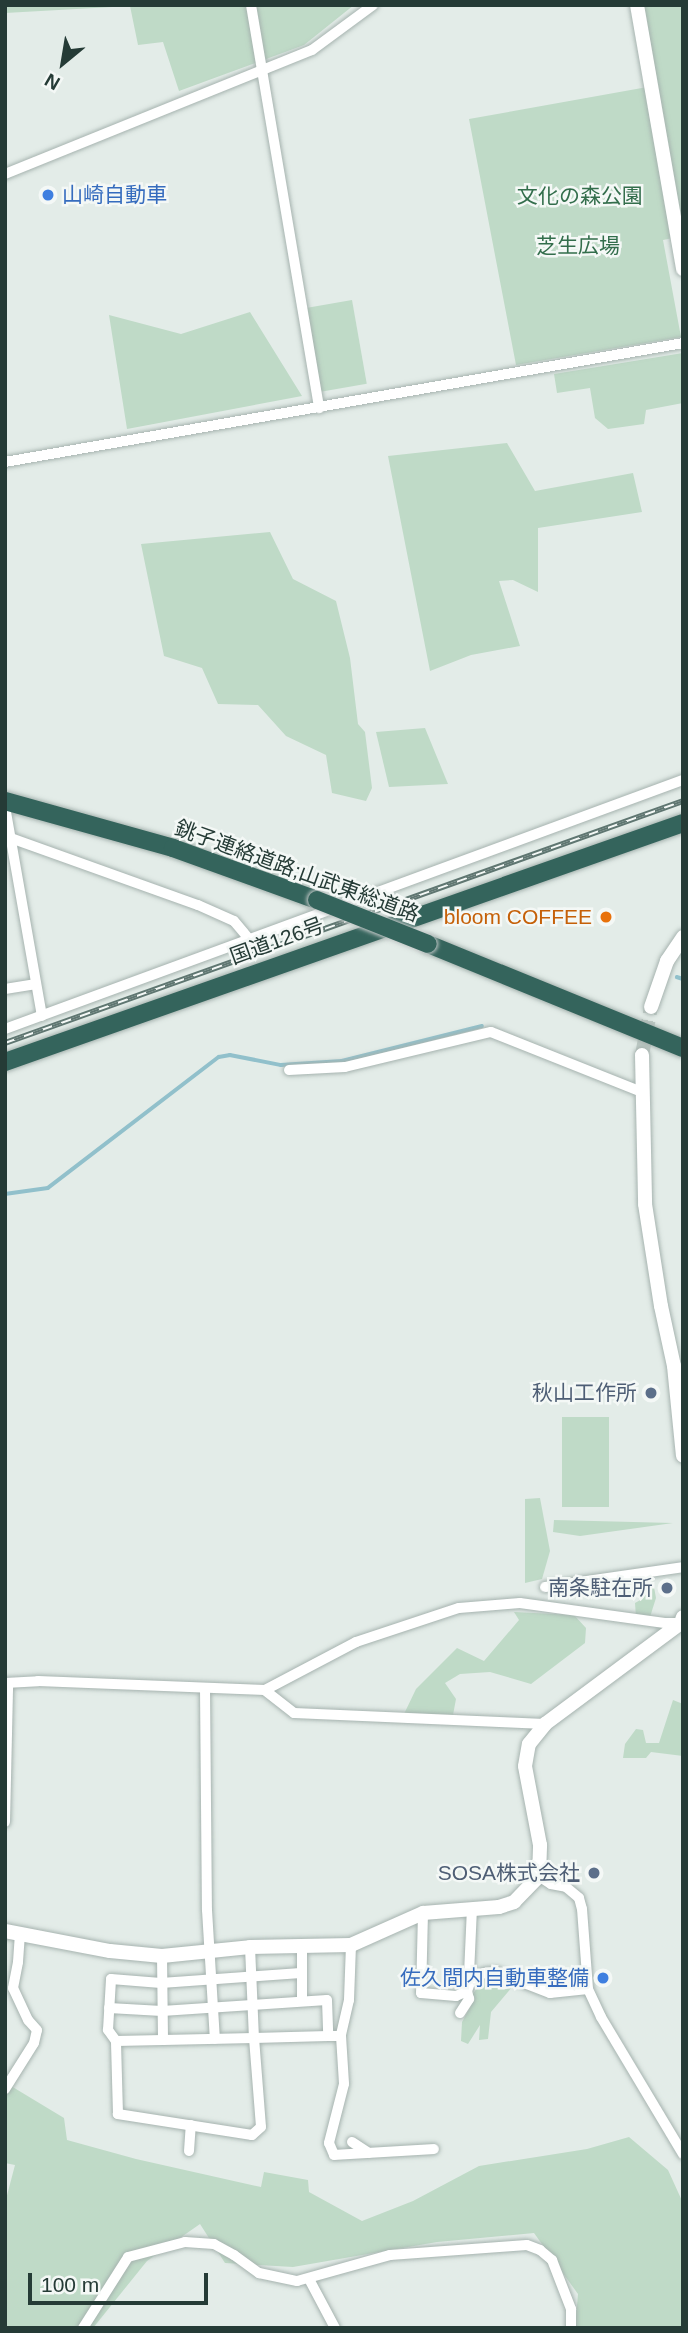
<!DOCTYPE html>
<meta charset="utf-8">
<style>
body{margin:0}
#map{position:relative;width:688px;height:2333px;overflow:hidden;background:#e3ece8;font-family:Helvetica,"Noto Sans JP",sans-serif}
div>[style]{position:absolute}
.green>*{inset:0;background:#bfdac7;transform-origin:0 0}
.stream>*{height:3.5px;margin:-1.75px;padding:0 1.75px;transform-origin:1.75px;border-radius:1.75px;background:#91c0cb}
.secondary-tunnel>*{height:14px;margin-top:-7px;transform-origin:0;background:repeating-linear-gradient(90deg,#bdc9c4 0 14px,transparent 0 21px)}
.roads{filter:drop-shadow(0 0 2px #a6b3af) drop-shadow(0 0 2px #a6b3af)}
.street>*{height:10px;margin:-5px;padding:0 5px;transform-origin:5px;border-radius:5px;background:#fff}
.secondary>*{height:14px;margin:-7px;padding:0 7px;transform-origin:7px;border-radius:7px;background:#fff}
.highway>*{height:18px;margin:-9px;padding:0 9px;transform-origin:9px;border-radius:9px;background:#34645c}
.rail>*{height:6px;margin-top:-3px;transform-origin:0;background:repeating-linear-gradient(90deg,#f4f8f6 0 10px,#5f7671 0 20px);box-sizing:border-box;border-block:2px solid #5f7671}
.bridges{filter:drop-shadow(0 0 2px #c2c8c7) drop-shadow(0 0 2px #c2c8c7)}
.highway-bridge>*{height:18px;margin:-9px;padding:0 9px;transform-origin:9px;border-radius:9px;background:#34645c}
.dots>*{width:19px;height:19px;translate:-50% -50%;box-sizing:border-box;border:4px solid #f4f8f6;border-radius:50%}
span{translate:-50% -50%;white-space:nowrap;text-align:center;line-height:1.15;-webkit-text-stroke:5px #f4f8f6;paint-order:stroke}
.shop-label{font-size:21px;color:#366cbe}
.left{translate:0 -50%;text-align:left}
.right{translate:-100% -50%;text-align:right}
.park-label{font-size:21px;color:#336e4c}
.street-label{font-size:21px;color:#253b36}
.food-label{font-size:21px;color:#c56008}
.service-label{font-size:21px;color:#4e5e75}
.frame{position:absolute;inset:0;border:7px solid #253b36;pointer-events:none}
.north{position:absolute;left:28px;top:28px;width:70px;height:70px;-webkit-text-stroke:5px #f4f8f6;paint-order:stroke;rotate:210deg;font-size:19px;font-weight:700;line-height:28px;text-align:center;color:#253b36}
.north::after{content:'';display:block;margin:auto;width:24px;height:32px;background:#253b36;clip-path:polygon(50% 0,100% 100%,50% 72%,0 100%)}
.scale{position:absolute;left:28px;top:2273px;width:180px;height:32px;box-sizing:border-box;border:4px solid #253b36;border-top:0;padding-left:9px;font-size:21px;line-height:24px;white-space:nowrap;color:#253b36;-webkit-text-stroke:5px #f4f8f6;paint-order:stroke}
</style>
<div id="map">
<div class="green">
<div style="clip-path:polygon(5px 5px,354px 5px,304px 45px,179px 91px,163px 42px,138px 45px,130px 6px,5px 13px)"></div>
<div style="clip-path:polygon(639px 5px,683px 5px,683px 236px,663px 240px,681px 337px,516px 365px,469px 119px,653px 86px)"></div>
<div style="left:352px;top:300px;width:85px;height:51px;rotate:80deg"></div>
<div style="clip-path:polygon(250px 312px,302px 396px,127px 429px,109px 315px,181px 334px)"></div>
<div style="clip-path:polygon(683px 353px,683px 403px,646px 410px,644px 424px,608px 429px,595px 418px,590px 388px,557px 393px,554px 374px)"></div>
<div style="clip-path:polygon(507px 443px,535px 491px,633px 473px,642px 512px,538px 528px,538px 592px,513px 580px,499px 581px,520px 646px,471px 655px,430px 671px,388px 456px)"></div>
<div style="clip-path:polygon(270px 532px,293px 579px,336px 601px,350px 658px,358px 724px,365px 732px,372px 788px,366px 801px,332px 793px,326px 755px,286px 736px,258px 705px,218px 704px,202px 668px,164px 656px,141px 544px)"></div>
<div style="clip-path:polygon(425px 728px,448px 784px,389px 787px,376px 732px)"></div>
<div style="left:562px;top:1417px;width:47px;height:90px"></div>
<div style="clip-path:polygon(540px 1498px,550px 1551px,542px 1579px,525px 1583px,525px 1499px)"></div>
<div style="clip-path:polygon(554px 1520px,673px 1523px,580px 1536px,553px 1532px)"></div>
<div style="clip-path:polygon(646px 1580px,654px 1587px,656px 1598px,649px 1620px,636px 1617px,635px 1603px,642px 1599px,642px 1584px)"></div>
<div style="clip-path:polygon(514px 1612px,574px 1615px,586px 1628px,585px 1643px,531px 1684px,490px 1672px,460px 1674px,445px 1683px,456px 1699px,453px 1715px,404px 1714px,416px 1689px,457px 1648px,484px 1661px,519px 1620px)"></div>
<div style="clip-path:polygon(673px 1700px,683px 1704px,683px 1756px,651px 1752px,646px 1758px,623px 1758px,625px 1744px,636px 1729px,643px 1730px,646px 1743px,659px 1743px)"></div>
<div style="clip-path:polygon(483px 1979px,499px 1979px,512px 1987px,491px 2012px,488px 2039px,479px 2040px,480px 2025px,468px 2044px,461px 2041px,462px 2022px,472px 2004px,471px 1997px)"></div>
<div style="clip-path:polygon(11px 2086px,64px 2118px,67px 2140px,136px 2159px,261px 2187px,264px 2172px,308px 2180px,309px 2192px,362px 2221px,413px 2201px,479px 2166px,587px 2149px,629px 2137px,668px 2170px,683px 2203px,683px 2328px,575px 2328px,578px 2294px,534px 2233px,437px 2242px,293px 2267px,225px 2263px,200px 2224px,147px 2261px,93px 2328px,5px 2328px,5px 2203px,15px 2165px,5px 2163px,5px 2092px)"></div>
</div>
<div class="stream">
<div style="left:677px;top:977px;width:6px;rotate:18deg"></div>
<div style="left:5px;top:1194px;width:43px;rotate:-7.9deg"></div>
<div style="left:48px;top:1188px;width:215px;rotate:-37.5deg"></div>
<div style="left:219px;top:1057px;width:11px;rotate:-10deg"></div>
<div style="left:230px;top:1055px;width:52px;rotate:11.1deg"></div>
<div style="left:281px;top:1065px;width:61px;rotate:-3.8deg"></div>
<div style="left:342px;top:1061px;width:144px;rotate:-14deg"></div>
</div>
<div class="secondary-tunnel">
<div style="left:642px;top:1055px;width:49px;rotate:-79.4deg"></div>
</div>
<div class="roads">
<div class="street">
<div style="left:251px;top:5px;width:409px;rotate:80.4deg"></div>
<div style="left:5px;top:174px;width:331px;rotate:-22deg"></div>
<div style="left:312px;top:50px;width:76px;rotate:-36.4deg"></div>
<div style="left:5px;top:462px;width:688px;rotate:-9.95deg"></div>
<div style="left:6px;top:812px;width:207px;rotate:80deg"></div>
<div style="left:5px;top:836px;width:205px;rotate:19.7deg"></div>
<div style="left:198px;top:905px;width:39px;rotate:24deg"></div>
<div style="left:234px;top:921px;width:25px;rotate:50deg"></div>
<div style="left:5px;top:989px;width:30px;rotate:-9deg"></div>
<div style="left:5px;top:1029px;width:722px;rotate:-20.17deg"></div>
<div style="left:289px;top:1070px;width:56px;rotate:-3.1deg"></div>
<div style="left:345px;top:1067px;width:150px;rotate:-13.5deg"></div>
<div style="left:491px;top:1032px;width:162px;rotate:21.7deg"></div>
<div style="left:545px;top:1587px;width:139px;rotate:-8.2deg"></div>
<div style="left:5px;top:1683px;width:33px;rotate:-3deg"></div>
<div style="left:38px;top:1681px;width:227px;rotate:2.3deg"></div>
<div style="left:205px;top:1688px;width:222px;rotate:89.5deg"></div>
<div style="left:207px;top:1910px;width:129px;rotate:86.5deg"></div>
<div style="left:545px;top:1724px;width:251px;rotate:-177.5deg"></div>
<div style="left:294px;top:1713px;width:37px;rotate:-142deg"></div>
<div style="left:265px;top:1690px;width:103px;rotate:-27.8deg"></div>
<div style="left:356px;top:1642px;width:108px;rotate:-18.3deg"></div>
<div style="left:459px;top:1608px;width:61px;rotate:-4.7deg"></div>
<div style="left:520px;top:1603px;width:146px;rotate:7.9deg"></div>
<div style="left:665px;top:1623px;width:17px"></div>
<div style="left:5px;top:1822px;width:137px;rotate:-88.7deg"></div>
<div style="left:539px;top:1876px;width:14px;rotate:34deg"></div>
<div style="left:551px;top:1884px;width:15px;rotate:11deg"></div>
<div style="left:566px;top:1887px;width:17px;rotate:40deg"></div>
<div style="left:579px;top:1898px;width:11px;rotate:75deg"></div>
<div style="left:582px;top:1909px;width:80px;rotate:85.7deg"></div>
<div style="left:588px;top:1989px;width:31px;rotate:65deg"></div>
<div style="left:601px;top:2017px;width:160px;rotate:59.1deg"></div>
<div style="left:423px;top:1913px;width:80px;rotate:91.4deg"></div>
<div style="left:421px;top:1993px;width:35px;rotate:5deg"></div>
<div style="left:456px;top:1996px;width:12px;rotate:-24deg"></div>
<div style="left:467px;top:1991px;width:12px;rotate:-70deg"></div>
<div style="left:471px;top:1980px;width:6px;rotate:-108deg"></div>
<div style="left:469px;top:1974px;width:65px;rotate:-87.4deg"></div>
<div style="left:302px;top:1944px;width:57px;rotate:90deg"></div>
<div style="left:351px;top:1945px;width:55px;rotate:92.1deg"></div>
<div style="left:349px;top:2000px;width:37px;rotate:103deg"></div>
<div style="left:341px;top:2036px;width:48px;rotate:86.4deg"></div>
<div style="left:344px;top:2084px;width:61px;rotate:104.3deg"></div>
<div style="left:329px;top:2143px;width:13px;rotate:67deg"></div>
<div style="left:334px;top:2155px;width:100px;rotate:-3.4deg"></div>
<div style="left:250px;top:1947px;width:91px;rotate:87.5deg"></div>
<div style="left:254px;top:2038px;width:89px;rotate:85.5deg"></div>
<div style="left:261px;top:2127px;width:12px;rotate:138deg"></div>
<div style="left:252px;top:2135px;width:136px;rotate:-171.1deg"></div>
<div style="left:118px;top:2114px;width:73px;rotate:-91.6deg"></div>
<div style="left:116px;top:2041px;width:47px;rotate:-1.2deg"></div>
<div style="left:163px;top:2040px;width:91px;rotate:-1.3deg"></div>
<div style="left:254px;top:2038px;width:74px;rotate:-1.5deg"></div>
<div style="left:328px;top:2036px;width:13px"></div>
<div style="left:162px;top:1956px;width:84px;rotate:89.3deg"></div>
<div style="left:471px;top:1980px;width:15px;rotate:-28deg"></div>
<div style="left:484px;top:1973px;width:12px;rotate:-5deg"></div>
<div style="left:496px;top:1972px;width:58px;rotate:21.3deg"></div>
<div style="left:550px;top:1993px;width:38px;rotate:-6deg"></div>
<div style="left:109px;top:2008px;width:53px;rotate:3.2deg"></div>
<div style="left:162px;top:2011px;width:165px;rotate:-3.8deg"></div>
<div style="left:327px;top:2000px;width:36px;rotate:88deg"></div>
<div style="left:460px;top:2013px;width:17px;rotate:-57deg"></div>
<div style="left:469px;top:1999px;width:8px;rotate:-104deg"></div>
<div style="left:116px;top:2041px;width:14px;rotate:-126deg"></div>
<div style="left:108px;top:2030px;width:51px;rotate:-86.6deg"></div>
<div style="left:111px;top:1979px;width:50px;rotate:4.6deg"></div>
<div style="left:161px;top:1983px;width:140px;rotate:-4.1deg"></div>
<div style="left:5px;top:2089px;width:54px;rotate:-57.8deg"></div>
<div style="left:34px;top:2043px;width:13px;rotate:-77deg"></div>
<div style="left:37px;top:2030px;width:13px;rotate:-132deg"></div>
<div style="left:28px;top:2020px;width:35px;rotate:-115deg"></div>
<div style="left:13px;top:1988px;width:26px;rotate:-79deg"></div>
<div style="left:18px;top:1962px;width:29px;rotate:-86deg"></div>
<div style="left:352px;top:2142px;width:20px;rotate:33deg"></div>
<div style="left:189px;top:2151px;width:26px;rotate:-86deg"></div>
<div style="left:309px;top:2279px;width:55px;rotate:62deg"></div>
<div style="left:83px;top:2328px;width:84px;rotate:-57.6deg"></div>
<div style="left:128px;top:2257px;width:59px;rotate:-14.7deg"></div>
<div style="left:185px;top:2242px;width:29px;rotate:4deg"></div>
<div style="left:214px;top:2244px;width:23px;rotate:29deg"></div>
<div style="left:234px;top:2255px;width:31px;rotate:36deg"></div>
<div style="left:259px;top:2273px;width:39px;rotate:12deg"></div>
<div style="left:297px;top:2281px;width:97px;rotate:-15.6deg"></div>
<div style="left:390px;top:2255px;width:137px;rotate:-4.2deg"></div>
<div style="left:527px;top:2245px;width:14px;rotate:21deg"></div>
<div style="left:540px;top:2250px;width:16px;rotate:40deg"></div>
<div style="left:552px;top:2260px;width:53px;rotate:68.8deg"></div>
<div style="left:571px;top:2309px;width:19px;rotate:90deg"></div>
</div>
<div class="secondary">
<div style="left:637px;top:5px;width:268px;rotate:80.1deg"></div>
<div style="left:651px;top:1007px;width:49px;rotate:-70.8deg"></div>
<div style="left:667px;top:961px;width:29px;rotate:-56deg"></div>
<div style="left:642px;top:1055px;width:149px;rotate:88.8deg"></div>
<div style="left:645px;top:1204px;width:103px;rotate:81.1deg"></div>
<div style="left:661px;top:1306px;width:61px;rotate:77.8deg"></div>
<div style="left:674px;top:1366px;width:90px;rotate:84.3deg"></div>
<div style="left:5px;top:1931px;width:107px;rotate:10.8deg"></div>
<div style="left:110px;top:1951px;width:52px;rotate:5.5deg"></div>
<div style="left:162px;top:1956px;width:88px;rotate:-5.8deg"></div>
<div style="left:250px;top:1947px;width:101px;rotate:-1.1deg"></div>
<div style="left:351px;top:1945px;width:79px;rotate:-24deg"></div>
<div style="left:423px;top:1913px;width:76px;rotate:-4.5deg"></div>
<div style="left:499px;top:1907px;width:16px;rotate:-18deg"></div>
<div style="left:514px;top:1902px;width:36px;rotate:-46deg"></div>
<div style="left:539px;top:1876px;width:31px;rotate:-88deg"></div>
<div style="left:540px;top:1845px;width:80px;rotate:-100.8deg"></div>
<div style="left:525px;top:1766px;width:22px;rotate:-80deg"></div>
<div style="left:529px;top:1744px;width:26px;rotate:-51deg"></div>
<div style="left:545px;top:1724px;width:169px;rotate:-36.6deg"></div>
<div style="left:681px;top:1623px;width:6px;rotate:-72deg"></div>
</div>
<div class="highway">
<div style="left:5px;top:801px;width:174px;rotate:15.6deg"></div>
<div style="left:173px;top:848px;width:153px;rotate:19.9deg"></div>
<div style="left:428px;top:944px;width:275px;rotate:22.2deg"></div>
<div style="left:5px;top:1062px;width:719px;rotate:-19.42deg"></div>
</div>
</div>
<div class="rail">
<div style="left:5px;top:1043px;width:720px;rotate:-19.64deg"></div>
</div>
<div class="bridges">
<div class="highway-bridge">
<div style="left:317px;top:900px;width:119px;rotate:21.6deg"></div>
</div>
</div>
<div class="dots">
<div style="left:48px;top:195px;background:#3f7fe0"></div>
<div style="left:606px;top:917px;background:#e8710a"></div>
<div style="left:651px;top:1393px;background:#5c6f8a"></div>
<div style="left:667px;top:1588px;background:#5c6f8a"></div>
<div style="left:594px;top:1873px;background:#5c6f8a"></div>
<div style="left:603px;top:1978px;background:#3f7fe0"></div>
</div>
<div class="shop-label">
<span class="left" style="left:62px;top:195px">山崎自動車</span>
<span class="right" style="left:589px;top:1978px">佐久間内自動車整備</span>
</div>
<div class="park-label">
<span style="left:580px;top:196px">文化の森公園</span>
<span style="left:578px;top:246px">芝生広場</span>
</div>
<div class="street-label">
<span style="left:297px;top:871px;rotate:20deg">銚子連絡道路;山武東総道路</span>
<span style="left:277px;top:941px;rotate:-20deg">国道126号</span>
</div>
<div class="food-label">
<span class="right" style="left:592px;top:917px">bloom COFFEE</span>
</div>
<div class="service-label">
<span class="right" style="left:637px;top:1393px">秋山工作所</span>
<span class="right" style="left:653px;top:1588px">南条駐在所</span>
<span class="right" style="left:580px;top:1873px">SOSA株式会社</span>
</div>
<div class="frame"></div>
<div class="north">N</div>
<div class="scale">100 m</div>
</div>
